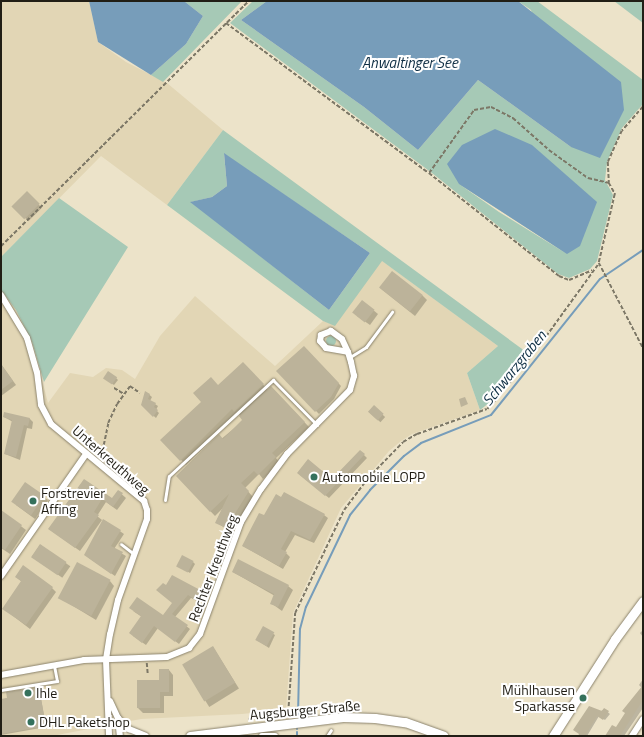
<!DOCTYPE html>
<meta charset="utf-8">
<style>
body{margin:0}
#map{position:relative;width:644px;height:737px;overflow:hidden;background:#ece3c9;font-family:"Titillium Web",sans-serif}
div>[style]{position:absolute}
.built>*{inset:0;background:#e2d6b5}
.green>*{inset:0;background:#a6c9b6}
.round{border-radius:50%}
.water>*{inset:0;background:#779dba}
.shadow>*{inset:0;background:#0003;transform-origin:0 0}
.stream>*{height:2px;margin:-1px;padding:0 1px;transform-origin:1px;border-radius:1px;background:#779dba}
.building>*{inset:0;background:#bcb39a;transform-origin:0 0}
.path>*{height:1.5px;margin-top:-0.75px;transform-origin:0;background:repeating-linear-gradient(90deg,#7c7766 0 4px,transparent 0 6px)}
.roads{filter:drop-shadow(0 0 1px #8b836c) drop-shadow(0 0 1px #8b836c)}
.lane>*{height:3px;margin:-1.5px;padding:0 1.5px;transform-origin:1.5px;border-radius:1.5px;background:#fff}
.street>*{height:6px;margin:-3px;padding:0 3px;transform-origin:3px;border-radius:3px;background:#fff}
.secondary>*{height:9px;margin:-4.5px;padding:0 4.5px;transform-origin:4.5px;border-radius:4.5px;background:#fff}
.dots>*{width:11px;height:11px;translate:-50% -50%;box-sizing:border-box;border:2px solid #fff;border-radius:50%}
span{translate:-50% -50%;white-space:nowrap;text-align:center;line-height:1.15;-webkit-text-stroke:4px #fff;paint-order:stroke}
.street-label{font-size:14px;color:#211e15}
.poi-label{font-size:14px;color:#211e15}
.left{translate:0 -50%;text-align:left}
.right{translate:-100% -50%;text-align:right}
.water-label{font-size:15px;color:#0e2e44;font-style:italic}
.frame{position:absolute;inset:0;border:2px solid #211e15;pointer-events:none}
</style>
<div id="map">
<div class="built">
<div style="clip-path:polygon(1px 1px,89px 1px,98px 42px,126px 62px,167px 83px,223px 130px,167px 205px,101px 156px,1px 257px)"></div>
<div style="clip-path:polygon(381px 260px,498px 346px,467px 373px,480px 410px,412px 434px,401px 441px,389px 451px,341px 508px,293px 613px,286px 709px,242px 714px,141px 719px,52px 736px,1px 736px,1px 290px,16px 310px,32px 342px,48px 403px,70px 373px,93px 377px,106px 368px,122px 370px,135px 379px,160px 336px,195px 296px,275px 366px,323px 321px,335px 325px)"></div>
</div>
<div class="green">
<div style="clip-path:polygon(184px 1px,242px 1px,163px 82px,151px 75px,186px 44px,203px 16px)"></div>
<div style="clip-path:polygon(evenodd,253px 1px,267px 1px,241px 20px,364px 107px,418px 150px,478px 80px,571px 147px,531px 10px,518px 1px,537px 1px,643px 80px,643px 104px,622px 128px,607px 162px,605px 180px,613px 195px,597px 261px,590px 269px,569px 278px,558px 274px,432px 173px,230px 23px,253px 1px,459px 184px,567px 254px,499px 212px,459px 184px)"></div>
<div style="clip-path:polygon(614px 1px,643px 1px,643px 23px)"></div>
<div style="clip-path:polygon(evenodd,223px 130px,529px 354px,494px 399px,480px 410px,467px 373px,498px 346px,382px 261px,335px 326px,323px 321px,167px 205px,223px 130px,224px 154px,370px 253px,329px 310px,191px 202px,212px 197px,227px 186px,224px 154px)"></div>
<div style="clip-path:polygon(59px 198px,128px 247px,44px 382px,32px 342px,16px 310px,1px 290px,1px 257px)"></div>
<div class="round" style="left:326px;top:336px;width:10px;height:10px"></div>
</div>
<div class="water">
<div style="clip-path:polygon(89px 1px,184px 1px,203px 16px,186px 44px,151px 75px,98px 42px)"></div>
<div style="clip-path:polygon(267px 1px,518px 1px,621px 82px,624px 110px,600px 158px,571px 147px,478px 80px,418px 150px,364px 107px,241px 20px)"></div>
<div style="clip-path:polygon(495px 129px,532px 145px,597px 202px,580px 246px,567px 254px,459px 184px,447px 164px,462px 145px)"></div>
<div style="clip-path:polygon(224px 153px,370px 253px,329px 310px,190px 202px,212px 197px,227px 186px)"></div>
</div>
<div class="shadow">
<div style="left:27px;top:193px;width:21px;height:19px;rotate:45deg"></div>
<div style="clip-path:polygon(380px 288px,422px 295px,427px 300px,415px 316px)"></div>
<div style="clip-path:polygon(362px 301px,378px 314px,370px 325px,357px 316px)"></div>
<div style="clip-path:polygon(304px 347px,341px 386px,334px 399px,319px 414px,277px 371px)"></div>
<div style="clip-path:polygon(243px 363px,268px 390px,271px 387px,309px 427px,276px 458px,280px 463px,263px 479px,259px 474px,245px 488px,253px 497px,231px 532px,216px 522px,223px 508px,215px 516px,177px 476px,244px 420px,238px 413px,186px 465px,162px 440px)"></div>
<div style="clip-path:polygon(1px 364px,16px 385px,1px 396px)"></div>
<div style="clip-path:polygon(116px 378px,118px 380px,114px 385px,107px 380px)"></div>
<div style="clip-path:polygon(146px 392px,152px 397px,150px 401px,158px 406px,156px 410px,159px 413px,156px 418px,142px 405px)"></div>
<div style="left:374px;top:407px;width:15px;height:7px;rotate:42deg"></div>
<div style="clip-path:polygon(5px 413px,30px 419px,33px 422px,32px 429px,27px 428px,20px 460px,5px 454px,13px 422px,4px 417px)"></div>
<div style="clip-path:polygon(360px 451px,367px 458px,329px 498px,300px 475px,332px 480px)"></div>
<div style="clip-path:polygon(84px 480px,112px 499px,118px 491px,126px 498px,117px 510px,106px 502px,97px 516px,102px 520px,80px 551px,49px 529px)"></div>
<div style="clip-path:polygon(25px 484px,48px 500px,35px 519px,16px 505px)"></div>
<div style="clip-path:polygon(1px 511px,26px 530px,10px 554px,1px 548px)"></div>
<div style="clip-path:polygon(324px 515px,328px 518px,314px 543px,295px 535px,285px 552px,290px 557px,283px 569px,243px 546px)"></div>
<div style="clip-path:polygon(104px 520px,124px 534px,114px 549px,126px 556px,115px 576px,89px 558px)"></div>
<div style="left:40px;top:545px;width:37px;height:14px;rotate:35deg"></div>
<div style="clip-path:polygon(193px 562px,195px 564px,190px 573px,178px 566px)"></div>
<div style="clip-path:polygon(233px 572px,288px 586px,293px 590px,282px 611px,271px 603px,275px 596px)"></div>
<div style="clip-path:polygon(16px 577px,52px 588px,56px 592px,30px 629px,4px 609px,22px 582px)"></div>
<div style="clip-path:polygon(110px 581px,114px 586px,96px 620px,60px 598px)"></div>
<div style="clip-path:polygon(166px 586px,201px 592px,204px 594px,199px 602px,191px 598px,175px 617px,190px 629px,179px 644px,158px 628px,146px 645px,133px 636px,142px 617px,133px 611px,163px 616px,173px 603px)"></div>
<div style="clip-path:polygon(263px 628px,275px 635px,269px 648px,257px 640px)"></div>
<div style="clip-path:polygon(643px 630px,643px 637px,640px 633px)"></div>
<div style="left:213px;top:647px;width:49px;height:35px;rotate:58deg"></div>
<div style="clip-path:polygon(169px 670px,173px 675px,173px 696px,164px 696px,164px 713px,143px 713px,138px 708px,138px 681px,160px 681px)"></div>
<div style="clip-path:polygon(643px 679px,643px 708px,624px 736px,606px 736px,616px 729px,642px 688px,639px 685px)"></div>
<div style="clip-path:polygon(39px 688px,46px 727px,1px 735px,1px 700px)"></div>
<div style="clip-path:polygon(604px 709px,610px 714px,605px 720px,599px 716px,587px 736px,582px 736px,575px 729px)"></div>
</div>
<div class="stream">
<div style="left:298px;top:715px;width:86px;rotate:-88.7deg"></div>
<div style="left:300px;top:629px;width:23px;rotate:-75deg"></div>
<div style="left:306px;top:607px;width:102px;rotate:-64.4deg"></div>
<div style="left:350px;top:515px;width:32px;rotate:-51deg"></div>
<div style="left:370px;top:490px;width:48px;rotate:-45deg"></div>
<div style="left:404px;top:456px;width:21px;rotate:-37deg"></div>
<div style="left:421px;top:443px;width:75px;rotate:-21.8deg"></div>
<div style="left:491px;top:415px;width:174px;rotate:-51.3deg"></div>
<div style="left:600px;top:279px;width:52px;rotate:-34deg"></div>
<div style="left:297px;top:729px;width:2px;rotate:-90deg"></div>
<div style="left:297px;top:736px;width:4px;rotate:-90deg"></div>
</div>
<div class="building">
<div style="left:27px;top:191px;width:18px;height:22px;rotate:45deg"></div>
<div style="left:392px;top:271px;width:39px;height:21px;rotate:38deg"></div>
<div style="left:362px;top:300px;width:16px;height:16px;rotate:38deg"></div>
<div style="clip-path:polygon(304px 346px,339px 383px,331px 397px,315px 412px,276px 371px)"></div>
<div style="clip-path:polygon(243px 362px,264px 384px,234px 412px,232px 409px,180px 461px,160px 440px,201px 402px,193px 393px,211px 377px,218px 385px)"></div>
<div style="clip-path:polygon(1px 364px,13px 381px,1px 390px)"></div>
<div style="left:108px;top:371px;width:11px;height:9px;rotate:34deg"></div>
<div style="clip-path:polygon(271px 386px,305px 422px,272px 453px,276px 457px,258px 475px,254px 471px,241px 483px,249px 491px,226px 528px,215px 523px,229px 494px,210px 512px,176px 476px,219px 434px,223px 439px,242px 420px,239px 416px)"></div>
<div style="clip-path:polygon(145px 391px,150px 394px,148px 399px,156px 403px,154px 407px,158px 410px,153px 417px,141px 405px)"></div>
<div style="clip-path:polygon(465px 397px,468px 404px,461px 407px,459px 399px)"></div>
<div style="left:374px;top:405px;width:13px;height:9px;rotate:42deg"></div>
<div style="clip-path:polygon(4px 412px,30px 418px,28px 426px,24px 425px,16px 457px,4px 454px,12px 420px,3px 417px)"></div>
<div style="clip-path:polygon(360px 450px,365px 454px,325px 496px,297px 473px,308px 459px,332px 479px)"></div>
<div style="clip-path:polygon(84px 479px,112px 498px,118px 490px,123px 493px,113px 507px,102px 499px,94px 512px,99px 515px,75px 548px,48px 529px)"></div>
<div style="left:25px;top:482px;width:24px;height:24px;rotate:35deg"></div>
<div style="clip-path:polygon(284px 492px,325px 514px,310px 540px,291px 531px,281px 549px,287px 552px,279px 566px,242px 546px,259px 513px,264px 515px,276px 494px,281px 497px)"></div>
<div style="clip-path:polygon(1px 510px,22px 525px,5px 550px,1px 547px)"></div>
<div style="clip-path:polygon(103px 519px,121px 530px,111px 546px,123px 552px,111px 574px,84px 555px)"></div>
<div style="left:40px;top:544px;width:32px;height:16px;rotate:34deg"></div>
<div style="left:182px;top:555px;width:13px;height:13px;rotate:27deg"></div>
<div style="clip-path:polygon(238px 559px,289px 585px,278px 607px,270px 604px,274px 594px,232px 572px)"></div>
<div style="left:77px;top:562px;width:38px;height:41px;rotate:28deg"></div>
<div style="clip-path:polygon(23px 565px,53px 587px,26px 625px,2px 609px,21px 581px,15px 577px)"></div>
<div style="clip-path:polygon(172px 575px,202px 591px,196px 600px,188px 595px,172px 614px,188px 625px,175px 642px,154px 626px,142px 643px,129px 633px,141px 616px,129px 608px,137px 597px,163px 615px,172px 603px,156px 590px,163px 583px,166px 585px)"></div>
<div style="left:263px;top:626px;width:13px;height:16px;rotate:29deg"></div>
<div style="left:213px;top:646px;width:43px;height:36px;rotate:59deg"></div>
<div style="clip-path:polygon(159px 669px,169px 669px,169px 692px,160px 692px,160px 708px,137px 708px,137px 680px,159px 680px)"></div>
<div style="clip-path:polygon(643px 685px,643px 700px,620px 736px,605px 736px,612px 725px,616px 727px,625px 713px,622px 711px)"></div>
<div style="clip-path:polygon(39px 687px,46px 726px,1px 734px,1px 699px,7px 698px,6px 692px)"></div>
<div style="clip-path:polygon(589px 706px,602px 711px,604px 708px,609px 711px,603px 720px,597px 716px,585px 736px,578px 736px,579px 734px,573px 730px)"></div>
</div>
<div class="path">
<div style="left:226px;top:23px;width:252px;rotate:36.5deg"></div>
<div style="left:429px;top:173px;width:166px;rotate:38.4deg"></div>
<div style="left:559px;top:276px;width:11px;rotate:22deg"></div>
<div style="left:569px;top:280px;width:25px;rotate:-23deg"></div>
<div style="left:643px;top:107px;width:32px;rotate:131deg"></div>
<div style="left:622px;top:131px;width:34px;rotate:114deg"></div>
<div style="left:608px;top:162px;width:21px;rotate:87deg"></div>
<div style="left:609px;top:183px;width:13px;rotate:61deg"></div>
<div style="left:615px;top:194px;width:71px;rotate:103.1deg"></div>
<div style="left:599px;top:263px;width:96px;rotate:62.6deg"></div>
<div style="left:429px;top:173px;width:77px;rotate:-54.5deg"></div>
<div style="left:474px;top:110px;width:17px;rotate:-10deg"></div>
<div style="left:491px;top:107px;width:25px;rotate:27deg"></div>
<div style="left:513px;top:118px;width:48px;rotate:41.6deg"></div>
<div style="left:549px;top:150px;width:48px;rotate:35.7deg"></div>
<div style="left:588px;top:178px;width:22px;rotate:13deg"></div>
<div style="left:1px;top:246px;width:349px;rotate:-44.7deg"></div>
<div style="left:114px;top:388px;width:12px;rotate:31deg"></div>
<div style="left:101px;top:457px;width:35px;rotate:-78deg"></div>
<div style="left:108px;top:423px;width:21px;rotate:-65deg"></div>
<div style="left:117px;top:404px;width:22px;rotate:-54deg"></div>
<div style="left:130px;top:386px;width:12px;rotate:35deg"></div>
<div style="left:147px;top:663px;width:12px;rotate:85deg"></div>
<div style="left:249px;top:720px;width:3px;rotate:-72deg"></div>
<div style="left:250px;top:717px;width:38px;rotate:-7deg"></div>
<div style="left:288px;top:712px;width:99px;rotate:-86deg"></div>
<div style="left:295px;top:613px;width:114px;rotate:-64.6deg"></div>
<div style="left:344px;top:510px;width:40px;rotate:-53deg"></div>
<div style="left:368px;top:478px;width:50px;rotate:-45.8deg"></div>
<div style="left:403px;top:442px;width:16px;rotate:-30deg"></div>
<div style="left:417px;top:434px;width:74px;rotate:-19.7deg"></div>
<div style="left:487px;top:409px;width:8px;rotate:-45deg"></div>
<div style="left:493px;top:403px;width:73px;rotate:-51.1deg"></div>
<div style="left:539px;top:346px;width:102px;rotate:-54.1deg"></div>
</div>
<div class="roads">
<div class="lane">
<div style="left:350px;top:357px;width:19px;rotate:-32deg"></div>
<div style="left:366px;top:347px;width:44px;rotate:-53.4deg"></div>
<div style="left:165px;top:500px;width:24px;rotate:-81deg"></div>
<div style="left:169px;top:476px;width:142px;rotate:-42.7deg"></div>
<div style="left:273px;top:380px;width:63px;rotate:45.6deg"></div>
<div style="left:121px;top:544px;width:16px;rotate:38deg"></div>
<div style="left:1px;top:690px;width:57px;rotate:-9.1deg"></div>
<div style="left:57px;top:681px;width:16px;rotate:-101deg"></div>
<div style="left:327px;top:736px;width:7px;rotate:-56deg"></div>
</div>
<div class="street">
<div style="left:1px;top:295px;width:50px;rotate:58.8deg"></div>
<div style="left:27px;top:338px;width:35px;rotate:74deg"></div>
<div style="left:37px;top:372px;width:33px;rotate:83deg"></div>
<div style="left:41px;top:405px;width:21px;rotate:62deg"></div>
<div style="left:51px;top:424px;width:121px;rotate:39.6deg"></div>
<div style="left:144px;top:501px;width:9px;rotate:72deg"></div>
<div style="left:147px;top:510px;width:9px;rotate:90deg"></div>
<div style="left:147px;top:519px;width:86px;rotate:109.7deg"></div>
<div style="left:118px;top:600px;width:35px;rotate:103deg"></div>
<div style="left:110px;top:634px;width:26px;rotate:99deg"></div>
<div style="left:106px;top:660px;width:76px;rotate:87.7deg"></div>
<div style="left:1px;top:576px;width:149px;rotate:-55.1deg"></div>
<div style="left:1px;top:675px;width:84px;rotate:-10.2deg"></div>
<div style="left:84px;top:660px;width:83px;rotate:-2.1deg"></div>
<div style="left:167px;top:657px;width:24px;rotate:-22deg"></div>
<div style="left:189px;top:648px;width:18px;rotate:-52deg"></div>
<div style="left:200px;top:634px;width:119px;rotate:-69.9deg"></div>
<div style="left:241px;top:522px;width:39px;rotate:-59deg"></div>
<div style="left:261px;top:489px;width:44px;rotate:-53.4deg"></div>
<div style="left:287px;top:454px;width:90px;rotate:-45.5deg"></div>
<div style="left:350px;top:390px;width:15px;rotate:-74deg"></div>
<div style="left:354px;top:376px;width:14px;rotate:-102deg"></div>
<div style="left:351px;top:362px;width:10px;rotate:-107deg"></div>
<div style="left:348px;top:352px;width:14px;rotate:-115deg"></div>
<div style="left:342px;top:339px;width:14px;rotate:-144deg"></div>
<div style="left:331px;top:331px;width:11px;rotate:158deg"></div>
<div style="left:321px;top:335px;width:6px;rotate:99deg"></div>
<div style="left:320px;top:341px;width:9px;rotate:49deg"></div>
<div style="left:326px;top:348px;width:22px;rotate:10deg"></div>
<div style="left:110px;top:701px;width:19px;rotate:65deg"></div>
<div style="left:118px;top:718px;width:18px;rotate:84deg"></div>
<div style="left:118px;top:718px;width:16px;rotate:45deg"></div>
<div style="left:129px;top:729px;width:18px;rotate:22deg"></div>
<div style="left:262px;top:736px;width:13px"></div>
<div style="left:632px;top:736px;width:20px;rotate:-57deg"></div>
</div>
<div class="secondary">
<div style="left:190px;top:736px;width:154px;rotate:-7.1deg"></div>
<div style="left:343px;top:717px;width:32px;rotate:2deg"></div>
<div style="left:375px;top:718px;width:30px;rotate:8deg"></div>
<div style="left:405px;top:722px;width:41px;rotate:19.7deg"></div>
<div style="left:553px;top:736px;width:115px;rotate:-57.4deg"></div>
<div style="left:615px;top:639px;width:47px;rotate:-53.6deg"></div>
</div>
</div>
<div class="dots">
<div style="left:314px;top:477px;background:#35715c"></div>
<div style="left:33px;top:501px;background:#35715c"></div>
<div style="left:28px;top:693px;background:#35715c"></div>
<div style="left:583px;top:698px;background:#35715c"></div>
<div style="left:31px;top:722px;background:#35715c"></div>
</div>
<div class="street-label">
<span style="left:111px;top:460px;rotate:41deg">Unterkreuthweg</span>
<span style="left:213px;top:568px;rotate:-69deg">Rechter Kreuthweg</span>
<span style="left:305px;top:710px;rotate:-5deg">Augsburger Straße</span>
</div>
<div class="poi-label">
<span class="left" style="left:322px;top:477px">Automobile LOPP</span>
<span class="left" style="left:41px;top:501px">Forstrevier<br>Affing</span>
<span class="right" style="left:575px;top:698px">Mühlhausen<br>Sparkasse</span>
<span class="left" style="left:36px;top:693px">Ihle</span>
<span class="left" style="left:39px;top:722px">DHL Paketshop</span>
</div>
<div class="water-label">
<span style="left:410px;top:63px">Anwaltinger See</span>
<span style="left:514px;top:368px;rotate:-51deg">Schwarzgraben</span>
</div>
<div class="frame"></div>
</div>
